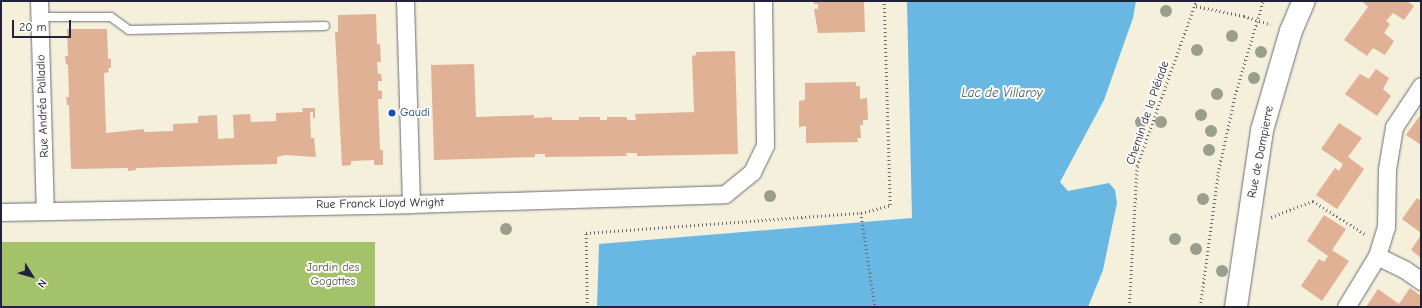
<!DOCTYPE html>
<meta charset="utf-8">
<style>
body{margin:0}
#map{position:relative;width:1422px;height:308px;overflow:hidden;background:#f4f0dc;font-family:"Comic Neue",sans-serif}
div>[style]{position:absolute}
.green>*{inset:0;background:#a4c26a;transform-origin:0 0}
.water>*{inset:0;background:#69b7e3}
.building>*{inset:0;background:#e0b195}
.path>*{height:2.5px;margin-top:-1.25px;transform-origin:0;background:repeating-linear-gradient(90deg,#6c6a73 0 1px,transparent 0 4px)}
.roads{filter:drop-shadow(0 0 1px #6c6a73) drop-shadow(0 0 1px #6c6a73)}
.lane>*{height:8px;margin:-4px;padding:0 4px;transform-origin:4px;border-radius:4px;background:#fff}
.street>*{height:17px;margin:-8.5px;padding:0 8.5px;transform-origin:8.5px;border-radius:8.5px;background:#fff}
.secondary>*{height:22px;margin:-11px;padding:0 11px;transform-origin:11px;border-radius:11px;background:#fff}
.trees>*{width:12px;height:12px;margin:-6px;border-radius:50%;background:#9a9e8c}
.dots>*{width:11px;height:11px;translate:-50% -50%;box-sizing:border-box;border:2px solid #fdfcf7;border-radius:50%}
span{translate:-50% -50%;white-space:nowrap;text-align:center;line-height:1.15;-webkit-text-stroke:4px #fdfcf7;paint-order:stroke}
.street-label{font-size:12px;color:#22223b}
.transit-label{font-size:12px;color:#164399}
.left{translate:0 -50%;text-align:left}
.park-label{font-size:12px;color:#505a4b}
.water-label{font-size:13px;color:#3e5e7e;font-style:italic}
.frame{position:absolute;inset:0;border:2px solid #22223b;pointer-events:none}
.north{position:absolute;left:12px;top:256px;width:40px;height:40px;-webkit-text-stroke:3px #fdfcf7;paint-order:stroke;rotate:127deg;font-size:11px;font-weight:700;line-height:16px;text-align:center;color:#22223b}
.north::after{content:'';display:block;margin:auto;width:14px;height:18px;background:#22223b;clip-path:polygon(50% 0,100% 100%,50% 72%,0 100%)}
.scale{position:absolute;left:12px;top:20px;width:59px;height:18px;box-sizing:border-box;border:2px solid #22223b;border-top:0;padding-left:5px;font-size:12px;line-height:14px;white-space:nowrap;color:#22223b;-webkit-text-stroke:3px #fdfcf7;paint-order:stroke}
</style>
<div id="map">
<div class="green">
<div style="left:375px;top:242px;width:65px;height:374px;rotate:90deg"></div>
</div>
<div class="water">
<div style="clip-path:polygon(907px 1px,1136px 1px,1133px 18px,1104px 100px,1060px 182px,1068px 191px,1109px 183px,1115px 190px,1117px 203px,1103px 270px,1088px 307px,597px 307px,599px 244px,912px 218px)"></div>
</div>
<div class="building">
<div style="clip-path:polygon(814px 1px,864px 1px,865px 32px,818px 33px,814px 9px,818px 9px,818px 4px,814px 4px)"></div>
<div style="clip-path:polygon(1362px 1px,1407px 1px,1414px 6px,1404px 20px,1393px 13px,1386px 21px,1390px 24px,1384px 33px,1394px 41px,1385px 55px,1373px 48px,1367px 56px,1344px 40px,1368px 7px)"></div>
<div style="clip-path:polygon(376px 14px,377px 44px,380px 44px,381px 62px,377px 62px,378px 74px,381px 74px,382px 81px,378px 81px,378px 90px,382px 91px,382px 99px,378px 99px,380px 150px,383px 150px,383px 165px,374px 165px,374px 160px,351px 161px,351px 165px,342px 166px,335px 32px,338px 32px,338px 15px)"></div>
<div style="clip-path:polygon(67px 29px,107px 29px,108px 59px,111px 59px,111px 68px,108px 68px,109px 72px,104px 73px,106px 133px,144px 129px,144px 132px,173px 131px,173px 124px,198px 123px,198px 116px,217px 115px,218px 139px,234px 138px,233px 115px,250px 114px,251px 122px,276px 121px,276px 113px,303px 112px,302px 108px,315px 108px,315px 118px,313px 118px,313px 112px,310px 112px,311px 138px,314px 138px,316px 157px,285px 155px,277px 157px,277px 164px,136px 168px,136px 170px,128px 171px,128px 168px,71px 169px,69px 105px,67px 105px,66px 97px,69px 97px,68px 64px,66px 65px,65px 56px,68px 56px)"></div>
<div style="clip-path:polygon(735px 51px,738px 154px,637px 156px,637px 153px,626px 153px,627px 156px,545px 157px,545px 154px,535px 154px,535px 157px,434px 160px,431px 65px,474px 64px,476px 117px,534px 115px,534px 118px,552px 117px,552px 120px,579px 120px,579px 117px,600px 117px,600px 120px,607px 120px,607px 117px,627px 117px,627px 120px,636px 120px,635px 114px,694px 112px,692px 56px,696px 55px,696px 52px)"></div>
<div style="clip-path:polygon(1376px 69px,1389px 78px,1383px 89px,1391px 96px,1377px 116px,1345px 94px,1360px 74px,1369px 79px)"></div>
<div style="clip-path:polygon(856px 82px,856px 86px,860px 86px,860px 99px,867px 98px,868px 120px,863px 120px,863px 125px,860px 125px,861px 138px,857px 138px,858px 142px,806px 143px,806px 126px,799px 127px,799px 101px,805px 100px,805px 83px)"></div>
<div style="clip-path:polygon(1421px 114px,1421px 145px,1406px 135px)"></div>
<div style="clip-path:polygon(1339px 123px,1362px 138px,1348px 157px,1364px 169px,1337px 209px,1316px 195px,1335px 168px,1339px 171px,1343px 164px,1321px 149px)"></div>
<div style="clip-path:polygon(1417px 198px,1421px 201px,1421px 233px,1402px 219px)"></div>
<div style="clip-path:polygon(1324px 215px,1346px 229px,1332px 250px,1349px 261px,1322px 301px,1301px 286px,1319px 259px,1324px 262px,1328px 256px,1307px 241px)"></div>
<div style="clip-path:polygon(1421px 235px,1421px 258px,1411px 250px)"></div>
<div style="clip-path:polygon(1410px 288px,1421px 296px,1421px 307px,1366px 307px,1378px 289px,1399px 304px)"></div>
</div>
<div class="path">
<div style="left:1196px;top:6px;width:49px;rotate:11.8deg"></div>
<div style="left:1244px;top:16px;width:28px;rotate:18deg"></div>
<div style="left:861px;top:213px;width:95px;rotate:81.5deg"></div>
<div style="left:1271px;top:217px;width:45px;rotate:-20.9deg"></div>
<div style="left:1313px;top:201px;width:62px;rotate:32.4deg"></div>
<div style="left:587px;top:307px;width:74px;rotate:-90.8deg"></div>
<div style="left:586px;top:233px;width:276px;rotate:-4.2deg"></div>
<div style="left:861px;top:213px;width:30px;rotate:-15deg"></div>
<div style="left:890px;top:205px;width:204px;rotate:-91.7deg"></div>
<div style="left:1129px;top:307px;width:141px;rotate:-86.8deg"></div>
<div style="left:1137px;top:166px;width:175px;rotate:-70.3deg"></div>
<div style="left:1200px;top:307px;width:135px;rotate:-82.3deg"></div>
<div style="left:1218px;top:173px;width:80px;rotate:-77.7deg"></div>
<div style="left:1235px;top:95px;width:98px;rotate:-73.4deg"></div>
</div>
<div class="roads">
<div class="lane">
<div style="left:40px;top:17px;width:71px"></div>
<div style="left:111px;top:17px;width:22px;rotate:36deg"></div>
<div style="left:129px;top:30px;width:196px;rotate:-1.2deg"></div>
</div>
<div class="street">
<div style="left:39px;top:1px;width:209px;rotate:88.4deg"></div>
<div style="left:405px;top:1px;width:203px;rotate:88.3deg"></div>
<div style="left:1px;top:212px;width:410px;rotate:-1.1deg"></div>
<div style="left:411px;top:204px;width:314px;rotate:-1.8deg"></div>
<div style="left:725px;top:194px;width:35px;rotate:-39deg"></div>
<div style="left:752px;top:172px;width:30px;rotate:-64deg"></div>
<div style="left:765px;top:145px;width:144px;rotate:-90.8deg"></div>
<div style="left:1377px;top:256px;width:30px;rotate:26deg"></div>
<div style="left:1404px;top:269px;width:21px;rotate:35deg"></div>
<div style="left:1346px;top:307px;width:60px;rotate:-58.7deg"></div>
<div style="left:1377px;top:256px;width:30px;rotate:-73deg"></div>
<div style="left:1386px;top:227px;width:58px;rotate:-89deg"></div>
<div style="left:1387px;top:169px;width:43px;rotate:-80.5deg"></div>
<div style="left:1394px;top:127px;width:49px;rotate:-56.6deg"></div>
</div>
<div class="secondary">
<div style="left:1236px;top:307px;width:179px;rotate:-81.6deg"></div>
<div style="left:1262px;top:130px;width:103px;rotate:-73.7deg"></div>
<div style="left:1291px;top:31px;width:33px;rotate:-67deg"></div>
</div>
</div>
<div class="trees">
<div style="left:1166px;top:11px"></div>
<div style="left:1232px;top:36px"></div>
<div style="left:1197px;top:50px"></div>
<div style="left:1261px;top:52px"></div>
<div style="left:1254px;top:78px"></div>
<div style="left:1217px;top:94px"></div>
<div style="left:1201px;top:115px"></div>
<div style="left:1141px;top:122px"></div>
<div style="left:1161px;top:122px"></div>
<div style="left:1211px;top:131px"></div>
<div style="left:1209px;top:150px"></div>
<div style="left:770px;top:196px"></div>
<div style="left:1203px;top:199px"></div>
<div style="left:506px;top:229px"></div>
<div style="left:1175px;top:239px"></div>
<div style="left:1196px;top:249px"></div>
<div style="left:1222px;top:271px"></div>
</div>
<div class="dots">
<div style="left:392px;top:113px;background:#1a4fb4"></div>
</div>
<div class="street-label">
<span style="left:43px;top:106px;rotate:-92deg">Rue Andréa Palladio</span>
<span style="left:1148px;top:113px;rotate:-71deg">Chemin de la Pléiade</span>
<span style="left:1261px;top:152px;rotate:-79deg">Rue de Dampierre</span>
<span style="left:380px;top:204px;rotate:-1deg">Rue Franck Lloyd Wright</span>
</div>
<div class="transit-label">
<span class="left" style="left:400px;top:113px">Gaudi</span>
</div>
<div class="park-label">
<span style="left:333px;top:275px">Jardin des<br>Gogottes</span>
</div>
<div class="water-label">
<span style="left:1002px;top:93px">Lac de Villaroy</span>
</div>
<div class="frame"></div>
<div class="north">N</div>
<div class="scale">20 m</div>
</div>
